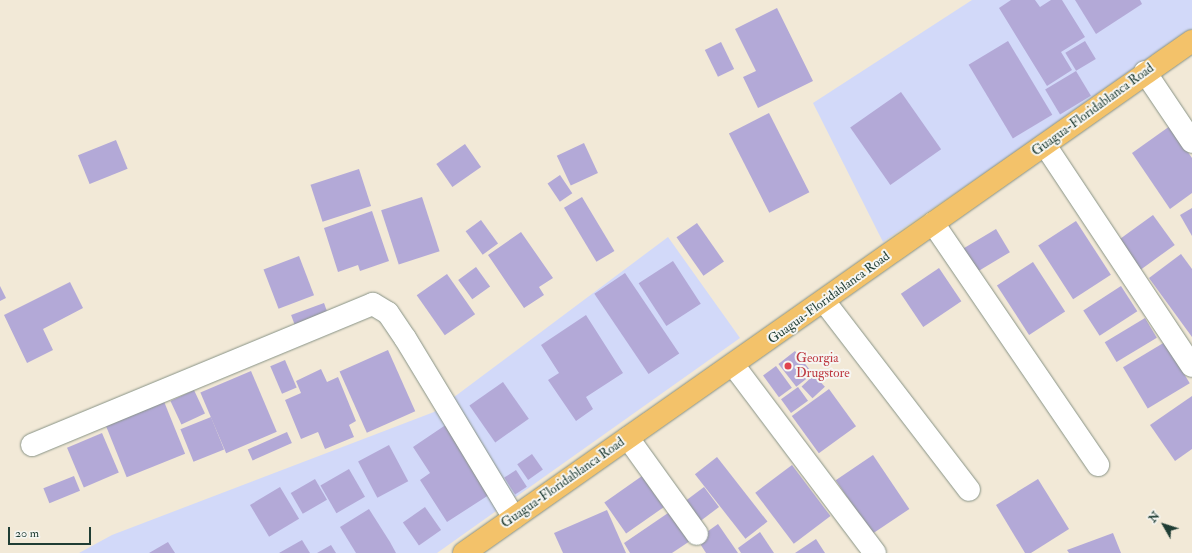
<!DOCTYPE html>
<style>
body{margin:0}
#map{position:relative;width:1192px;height:553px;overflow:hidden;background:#f2e9d7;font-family:"IM FELL Double Pica",serif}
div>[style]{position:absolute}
.built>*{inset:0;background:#d2d9f9}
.building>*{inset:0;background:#b3a9d7;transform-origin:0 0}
.roads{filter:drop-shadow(0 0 1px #889386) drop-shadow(0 0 1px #889386)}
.street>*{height:22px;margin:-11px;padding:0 11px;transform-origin:11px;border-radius:11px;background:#fff}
.primary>*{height:22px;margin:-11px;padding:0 11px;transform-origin:11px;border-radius:11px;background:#f3c26a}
.dots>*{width:11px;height:11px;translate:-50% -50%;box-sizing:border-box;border:2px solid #f6f6f2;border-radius:50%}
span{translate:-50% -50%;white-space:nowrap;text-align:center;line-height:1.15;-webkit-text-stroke:4px #f6f6f2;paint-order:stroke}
.street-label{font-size:13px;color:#1f3d34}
.health-label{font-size:13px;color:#be3a42}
.left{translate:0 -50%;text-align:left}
.north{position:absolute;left:1144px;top:505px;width:40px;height:40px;-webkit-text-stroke:3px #f6f6f2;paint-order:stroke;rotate:309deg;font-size:11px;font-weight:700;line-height:16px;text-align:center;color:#1f3d34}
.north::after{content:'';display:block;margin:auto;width:14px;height:18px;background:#1f3d34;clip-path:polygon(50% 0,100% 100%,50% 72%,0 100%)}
.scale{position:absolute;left:8px;top:527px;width:83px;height:18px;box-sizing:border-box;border:2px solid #1f3d34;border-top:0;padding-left:5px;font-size:12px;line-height:14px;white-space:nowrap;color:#1f3d34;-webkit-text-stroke:3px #f6f6f2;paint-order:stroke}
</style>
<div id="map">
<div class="built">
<div style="clip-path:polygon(972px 0,1192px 0,1192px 29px,1100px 95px,883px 242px,813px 103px)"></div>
<div style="clip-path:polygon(668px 237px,740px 338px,437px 553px,79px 553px,112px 535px,434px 412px)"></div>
</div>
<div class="building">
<div style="clip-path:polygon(1011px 0,1035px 0,1040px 7px,1051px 0,1062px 0,1085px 37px,1061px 52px,1072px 70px,1047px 86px,999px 8px)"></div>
<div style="clip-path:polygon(1075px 0,1140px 0,1142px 4px,1096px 34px)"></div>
<div style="clip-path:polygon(777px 8px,813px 81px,758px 108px,743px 77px,756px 71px,735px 29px)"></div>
<div style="left:1008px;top:41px;width:86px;height:46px;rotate:59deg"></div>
<div style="left:1085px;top:41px;width:21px;height:23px;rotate:59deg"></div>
<div style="left:721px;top:42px;width:30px;height:18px;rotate:64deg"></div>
<div style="left:1076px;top:71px;width:29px;height:36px;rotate:59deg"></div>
<div style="left:901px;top:92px;width:70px;height:62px;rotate:55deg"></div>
<div style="left:769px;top:113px;width:89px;height:45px;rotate:63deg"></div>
<div style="clip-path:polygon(1170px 126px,1192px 158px,1192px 193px,1170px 209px,1132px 153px)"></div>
<div style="left:116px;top:140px;width:31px;height:41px;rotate:68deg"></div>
<div style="left:584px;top:143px;width:33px;height:30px;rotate:65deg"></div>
<div style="left:465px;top:144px;width:28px;height:35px;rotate:55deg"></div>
<div style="left:359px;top:169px;width:39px;height:51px;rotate:72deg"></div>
<div style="left:560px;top:175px;width:22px;height:15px;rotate:56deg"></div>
<div style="left:422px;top:197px;width:57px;height:43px;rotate:72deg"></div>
<div style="left:582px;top:197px;width:63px;height:21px;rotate:59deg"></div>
<div style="clip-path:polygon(1192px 208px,1192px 236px,1180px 215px)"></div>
<div style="clip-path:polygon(372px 211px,389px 261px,360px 271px,358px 265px,338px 272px,324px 228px)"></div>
<div style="left:1153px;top:215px;width:37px;height:46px;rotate:54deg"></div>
<div style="left:481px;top:220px;width:29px;height:19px;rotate:54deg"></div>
<div style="left:1076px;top:221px;width:64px;height:45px;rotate:57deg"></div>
<div style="left:697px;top:223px;width:47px;height:25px;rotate:55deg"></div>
<div style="left:996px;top:229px;width:27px;height:40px;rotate:59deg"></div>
<div style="clip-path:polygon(521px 232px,553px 278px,539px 287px,544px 295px,524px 308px,488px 255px)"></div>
<div style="clip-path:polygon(1181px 254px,1192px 269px,1192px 337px,1149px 278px)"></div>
<div style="left:299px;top:256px;width:42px;height:38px;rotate:69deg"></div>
<div style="left:673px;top:261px;width:51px;height:41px;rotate:57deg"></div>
<div style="left:1033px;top:262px;width:59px;height:43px;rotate:57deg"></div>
<div style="left:476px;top:267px;width:24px;height:22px;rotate:54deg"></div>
<div style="left:939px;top:268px;width:40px;height:46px;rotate:56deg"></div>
<div style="left:625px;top:273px;width:97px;height:37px;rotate:56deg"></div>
<div style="left:447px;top:274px;width:49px;height:37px;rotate:55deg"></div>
<div style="clip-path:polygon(70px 282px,83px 308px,43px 329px,53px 350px,27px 363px,4px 315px)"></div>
<div style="clip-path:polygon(0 286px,6px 298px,0 301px)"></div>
<div style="left:1121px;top:286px;width:30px;height:45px;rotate:57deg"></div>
<div style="left:324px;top:303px;width:12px;height:35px;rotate:70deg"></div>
<div style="clip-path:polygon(586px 315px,623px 373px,586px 397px,593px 409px,576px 421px,548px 380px,559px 373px,541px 345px)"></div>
<div style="left:1145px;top:318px;width:23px;height:47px;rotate:59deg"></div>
<div style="left:1165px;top:342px;width:48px;height:49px;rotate:59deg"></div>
<div style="left:388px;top:350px;width:67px;height:53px;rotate:66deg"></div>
<div style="left:795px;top:351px;width:29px;height:21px;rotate:52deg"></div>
<div style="left:285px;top:360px;width:30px;height:16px;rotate:67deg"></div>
<div style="left:776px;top:366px;width:27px;height:16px;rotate:54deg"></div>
<div style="clip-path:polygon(321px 369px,327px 382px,338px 377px,356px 421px,349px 425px,354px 437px,325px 449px,318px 432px,301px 439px,285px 400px,301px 393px,296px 381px)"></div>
<div style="left:251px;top:371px;width:66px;height:55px;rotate:67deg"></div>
<div style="left:814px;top:375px;width:16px;height:17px;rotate:47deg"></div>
<div style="left:503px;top:382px;width:45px;height:41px;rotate:55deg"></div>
<div style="left:798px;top:387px;width:17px;height:21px;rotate:54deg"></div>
<div style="left:829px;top:389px;width:46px;height:46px;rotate:54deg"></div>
<div style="left:194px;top:390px;width:26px;height:26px;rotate:65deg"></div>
<div style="clip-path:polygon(1192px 396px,1192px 449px,1175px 461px,1150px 425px)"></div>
<div style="left:163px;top:399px;width:59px;height:63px;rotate:68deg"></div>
<div style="left:211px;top:417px;width:35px;height:33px;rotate:68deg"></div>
<div style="clip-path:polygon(450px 422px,495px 491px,447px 522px,420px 480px,430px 473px,413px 447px)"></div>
<div style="left:287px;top:432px;width:12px;height:43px;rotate:66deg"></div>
<div style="left:102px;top:433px;width:43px;height:38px;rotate:67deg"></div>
<div style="left:389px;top:445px;width:41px;height:35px;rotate:62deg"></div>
<div style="left:532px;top:454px;width:19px;height:18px;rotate:55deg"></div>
<div style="left:873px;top:455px;width:65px;height:45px;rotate:56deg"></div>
<div style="left:717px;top:457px;width:82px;height:28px;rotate:52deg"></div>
<div style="left:792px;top:465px;width:64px;height:46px;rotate:53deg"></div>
<div style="left:349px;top:469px;width:32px;height:33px;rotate:60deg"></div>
<div style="left:516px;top:470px;width:20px;height:14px;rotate:57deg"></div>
<div style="left:74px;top:476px;width:16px;height:33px;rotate:68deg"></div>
<div style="left:642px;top:476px;width:38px;height:46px;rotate:55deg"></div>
<div style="left:315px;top:479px;width:24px;height:28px;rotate:60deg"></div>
<div style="clip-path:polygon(1038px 479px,1069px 529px,1031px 553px,1025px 553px,996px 505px)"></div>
<div style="left:280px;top:487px;width:37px;height:35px;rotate:59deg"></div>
<div style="left:704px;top:487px;width:25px;height:25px;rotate:53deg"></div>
<div style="left:425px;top:507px;width:28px;height:27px;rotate:55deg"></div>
<div style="clip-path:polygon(369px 509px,390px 542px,396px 553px,356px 553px,340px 527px)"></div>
<div style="clip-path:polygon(607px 510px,626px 553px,563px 553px,554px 533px)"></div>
<div style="clip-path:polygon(671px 511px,690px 541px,672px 553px,630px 553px,624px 543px)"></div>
<div style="clip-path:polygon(718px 524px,738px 553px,706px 553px,697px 539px)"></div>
<div style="clip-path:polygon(760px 532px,774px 553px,741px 553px,738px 548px)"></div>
<div style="clip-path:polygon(1113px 533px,1121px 553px,1069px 553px,1067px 550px)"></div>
<div style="clip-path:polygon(816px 539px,825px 553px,795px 553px)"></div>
<div style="clip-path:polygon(302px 540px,310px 553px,279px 553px)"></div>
<div style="clip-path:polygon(168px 542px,175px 553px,149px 553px)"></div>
<div style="clip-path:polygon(331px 545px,336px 553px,317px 553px)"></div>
</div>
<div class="roads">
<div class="street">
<div style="left:1145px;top:72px;width:84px;rotate:56.1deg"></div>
<div style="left:1045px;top:145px;width:265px;rotate:56.4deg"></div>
<div style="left:933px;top:223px;width:293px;rotate:55.7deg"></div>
<div style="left:824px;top:301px;width:238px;rotate:52.5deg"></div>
<div style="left:734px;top:366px;width:234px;rotate:53deg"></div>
<div style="left:628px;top:438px;width:118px;rotate:54.3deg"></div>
<div style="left:32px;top:445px;width:369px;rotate:-22.5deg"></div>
<div style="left:373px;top:304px;width:17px;rotate:31deg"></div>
<div style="left:388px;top:313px;width:30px;rotate:56deg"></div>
<div style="left:405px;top:338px;width:210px;rotate:58.8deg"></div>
</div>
<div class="primary">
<div style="left:464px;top:553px;width:890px;rotate:-35.12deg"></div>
</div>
</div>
<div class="dots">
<div style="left:788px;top:366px;background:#e0444e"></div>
</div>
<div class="street-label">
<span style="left:1093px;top:110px;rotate:-36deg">Guagua-Floridablanca Road</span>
<span style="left:829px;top:298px;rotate:-36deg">Guagua-Floridablanca Road</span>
<span style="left:563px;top:483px;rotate:-35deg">Guagua-Floridablanca Road</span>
</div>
<div class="health-label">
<span class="left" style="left:796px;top:366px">Georgia<br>Drugstore</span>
</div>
<div class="north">N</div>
<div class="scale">20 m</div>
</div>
